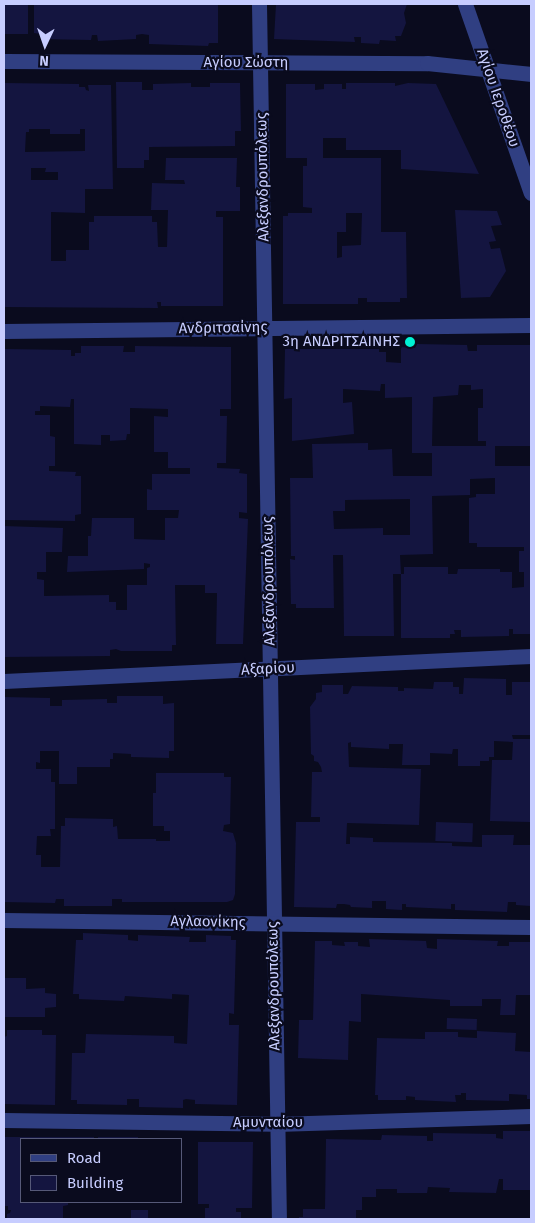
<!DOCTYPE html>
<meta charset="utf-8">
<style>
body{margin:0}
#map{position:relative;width:535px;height:1223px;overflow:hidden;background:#0a0b1e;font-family:"Fira Sans",sans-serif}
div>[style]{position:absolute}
.building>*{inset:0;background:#141540;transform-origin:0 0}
.minor>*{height:15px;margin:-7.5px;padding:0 7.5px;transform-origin:7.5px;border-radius:7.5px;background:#303f82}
.dots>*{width:14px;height:14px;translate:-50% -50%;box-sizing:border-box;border:2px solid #0a0b1e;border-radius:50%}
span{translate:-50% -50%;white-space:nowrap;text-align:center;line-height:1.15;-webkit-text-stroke:4.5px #0a0b1e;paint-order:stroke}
.street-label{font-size:15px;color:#c7cdff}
.poi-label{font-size:15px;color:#c7cdff}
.right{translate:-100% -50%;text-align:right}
.frame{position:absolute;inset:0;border:5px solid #c7cdff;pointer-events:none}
.legend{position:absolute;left:20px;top:1138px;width:162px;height:65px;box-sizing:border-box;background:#0a0b1e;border:1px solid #565978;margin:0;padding:6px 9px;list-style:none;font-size:15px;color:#c7cdff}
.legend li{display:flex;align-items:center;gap:10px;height:25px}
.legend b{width:25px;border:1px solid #565978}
.north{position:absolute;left:20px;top:20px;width:50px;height:50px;-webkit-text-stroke:4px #0a0b1e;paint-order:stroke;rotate:183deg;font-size:14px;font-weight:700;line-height:20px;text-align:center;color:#c7cdff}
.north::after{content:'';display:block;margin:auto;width:18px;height:22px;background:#c7cdff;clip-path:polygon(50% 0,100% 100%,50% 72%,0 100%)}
</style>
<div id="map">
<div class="building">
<div style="left:4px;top:4px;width:24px;height:30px"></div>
<div style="clip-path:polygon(34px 4px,218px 4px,218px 43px,209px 43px,208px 46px,149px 44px,149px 35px,142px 34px,136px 35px,136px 39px,98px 41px,97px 35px,92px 35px,91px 40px,41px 39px,41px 34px,34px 33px)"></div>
<div style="clip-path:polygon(276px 4px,407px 4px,404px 13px,406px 23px,401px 36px,395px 36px,396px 41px,380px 40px,379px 44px,361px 43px,361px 37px,354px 37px,355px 42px,274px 39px)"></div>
<div style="clip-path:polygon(116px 82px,142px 82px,142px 90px,153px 90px,153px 84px,191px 83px,191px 87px,210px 87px,210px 83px,240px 83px,241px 131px,235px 131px,235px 146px,149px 147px,149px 160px,144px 160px,144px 168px,117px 168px)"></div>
<div style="clip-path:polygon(evenodd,4px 83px,79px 84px,79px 87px,85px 87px,86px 90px,89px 91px,88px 85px,111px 85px,113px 189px,85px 189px,85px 213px,51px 212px,51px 261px,66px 261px,66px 250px,89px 250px,89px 222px,94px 222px,94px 216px,152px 216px,152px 222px,157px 222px,158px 247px,167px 247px,168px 210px,151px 210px,152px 183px,185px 184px,184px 180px,165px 180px,166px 158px,237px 158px,236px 187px,240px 187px,240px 211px,216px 211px,216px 217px,223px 217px,223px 306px,161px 306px,161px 302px,157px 302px,158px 308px,4px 307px,4px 83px,29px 129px,50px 129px,50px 134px,80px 134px,80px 129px,85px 129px,85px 151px,25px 152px,26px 132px,29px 132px,29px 129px,4px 83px,31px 168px,46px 168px,45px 172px,58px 172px,58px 180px,31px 180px,31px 168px)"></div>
<div style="clip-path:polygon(evenodd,346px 83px,395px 83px,395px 86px,408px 83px,436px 84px,479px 174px,401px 169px,401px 150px,346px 150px,346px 138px,323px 138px,323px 158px,381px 158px,381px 232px,406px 232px,407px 298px,400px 298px,400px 302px,367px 302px,367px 298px,358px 298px,358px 304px,283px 304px,283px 216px,288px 216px,288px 213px,312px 213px,312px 208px,303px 207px,303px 166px,307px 166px,307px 158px,286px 158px,286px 84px,315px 84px,315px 90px,324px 89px,324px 84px,342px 84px,342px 89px,346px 89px,346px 83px,346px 213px,362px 213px,361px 245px,342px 246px,342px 257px,337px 258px,337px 232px,346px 232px,346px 213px)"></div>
<div style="clip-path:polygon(455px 210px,497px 211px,502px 225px,491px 226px,496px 241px,489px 242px,491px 249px,500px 248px,506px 271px,490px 297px,461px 298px)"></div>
<div style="clip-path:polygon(evenodd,417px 344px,467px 345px,468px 351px,477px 351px,477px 345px,531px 345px,531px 446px,495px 446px,495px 466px,531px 466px,531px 634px,513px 634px,513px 629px,509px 629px,509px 636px,461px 637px,461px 630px,454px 630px,455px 634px,450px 634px,450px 638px,401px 638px,401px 574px,404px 574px,404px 567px,448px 567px,448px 574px,457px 574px,458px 569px,500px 569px,500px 572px,512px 572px,512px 588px,524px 587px,524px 572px,519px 572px,519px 551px,524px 551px,524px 547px,477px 547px,477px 543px,469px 543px,469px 498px,476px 497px,476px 494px,495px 494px,495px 478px,470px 479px,470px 495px,432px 496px,433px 554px,400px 555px,401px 574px,393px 574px,394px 636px,344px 636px,343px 555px,333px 555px,334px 608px,296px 608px,296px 604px,291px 604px,290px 559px,295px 560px,295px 556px,291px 556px,290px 478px,313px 478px,312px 444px,368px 443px,368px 450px,392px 449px,393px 476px,432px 476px,432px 453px,412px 453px,412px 397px,385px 398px,385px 384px,381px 384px,380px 391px,343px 389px,343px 403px,352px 402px,354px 434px,292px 441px,292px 398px,284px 399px,285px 349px,379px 349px,379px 352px,386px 352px,386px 362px,401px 363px,401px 347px,415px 348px,417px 344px,459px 385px,471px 385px,471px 390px,483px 389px,483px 408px,478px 408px,478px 441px,486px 441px,486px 446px,432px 446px,433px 397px,458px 395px,459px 385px,417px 344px,410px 499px,410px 535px,383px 535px,383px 528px,334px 529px,333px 511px,345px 511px,345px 500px,410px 499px)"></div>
<div style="clip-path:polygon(81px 346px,124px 346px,123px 352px,135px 352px,135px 346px,231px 347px,231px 409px,220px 409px,220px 416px,227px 416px,226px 463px,217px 463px,217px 468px,240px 469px,239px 473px,247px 474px,247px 513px,239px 512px,239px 518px,248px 519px,243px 644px,216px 644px,217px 593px,205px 593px,205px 585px,175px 585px,176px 645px,172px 645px,172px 651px,121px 651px,116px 649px,110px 650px,110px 656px,4px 657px,4px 526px,63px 528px,62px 552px,46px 552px,46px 572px,37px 572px,37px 579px,44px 580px,44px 596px,109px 595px,109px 602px,116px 602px,116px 610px,127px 610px,127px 585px,147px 585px,147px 568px,150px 567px,150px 564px,144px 563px,144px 569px,67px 572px,68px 556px,88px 556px,88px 536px,91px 536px,92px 518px,134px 518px,134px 539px,165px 540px,165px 518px,178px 518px,179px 510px,147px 510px,147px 489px,152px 490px,152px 474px,190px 474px,190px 468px,168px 468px,168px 452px,154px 452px,154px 416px,168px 417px,168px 409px,130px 408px,130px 434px,127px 434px,126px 440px,110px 441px,110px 435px,101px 435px,101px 445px,74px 444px,74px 399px,71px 399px,70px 407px,40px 406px,40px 411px,35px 411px,35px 415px,50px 415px,50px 436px,55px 437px,55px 466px,49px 466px,49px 471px,76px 472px,75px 476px,81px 476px,81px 514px,75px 515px,75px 521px,4px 520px,4px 349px,71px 350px,71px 356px,75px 356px,75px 353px,81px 353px)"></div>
<div style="clip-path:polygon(464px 678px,506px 679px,506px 695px,512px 695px,512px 682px,531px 682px,531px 735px,512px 735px,513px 739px,531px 739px,531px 822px,490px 821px,492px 760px,512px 760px,513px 742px,494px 741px,494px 757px,489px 757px,489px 761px,480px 761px,480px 766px,458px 766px,458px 749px,453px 749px,452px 754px,430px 753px,430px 765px,402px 765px,403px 744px,389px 744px,389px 749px,351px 747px,351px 742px,348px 743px,349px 767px,421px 769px,419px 825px,347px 823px,346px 844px,350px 844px,350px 837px,373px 838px,373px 842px,452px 843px,452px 846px,482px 847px,482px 835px,514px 835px,513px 845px,531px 845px,531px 906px,516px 905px,516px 902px,508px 902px,507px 912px,455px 910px,455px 904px,451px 904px,451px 909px,406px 907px,406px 904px,402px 904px,402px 910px,386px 909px,386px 901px,372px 901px,372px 908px,351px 907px,350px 905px,344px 904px,337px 904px,336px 908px,294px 907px,296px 822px,320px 822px,320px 817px,311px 817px,312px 772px,322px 772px,321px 767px,318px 762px,314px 761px,314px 756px,311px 754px,310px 707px,316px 699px,316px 693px,322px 692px,322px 685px,343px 685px,343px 694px,348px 694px,352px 686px,398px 687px,398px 691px,404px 691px,404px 688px,433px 689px,434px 682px,453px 682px,453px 687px,459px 687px,459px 694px,463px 694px)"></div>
<div style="clip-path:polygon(117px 696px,163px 696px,163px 704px,174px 703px,174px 751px,169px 751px,169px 758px,131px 757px,131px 754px,113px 753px,113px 759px,110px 759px,110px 767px,77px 767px,77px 784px,59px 784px,59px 751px,40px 751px,40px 763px,36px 762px,36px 769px,51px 769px,51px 782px,55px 782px,55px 829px,50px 829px,51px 836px,37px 836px,36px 855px,41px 855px,41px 867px,60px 867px,61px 826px,65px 826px,65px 818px,113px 819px,113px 827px,117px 826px,118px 839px,156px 839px,156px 841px,170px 841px,170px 831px,164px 831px,164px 826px,153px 826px,153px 793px,156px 793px,156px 773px,224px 773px,224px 777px,231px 777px,230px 824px,224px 825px,223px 831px,233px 833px,236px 843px,235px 894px,233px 900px,227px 902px,122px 902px,122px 899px,112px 899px,112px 906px,64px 906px,64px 899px,56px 899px,55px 903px,4px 902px,4px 697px,50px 698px,50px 706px,62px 706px,62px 700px,107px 699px,107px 703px,117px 703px)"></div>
<div style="left:436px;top:822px;width:37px;height:19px;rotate:2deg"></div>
<div style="clip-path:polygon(83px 933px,128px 935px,128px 940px,138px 941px,138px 935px,190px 937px,189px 942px,206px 942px,206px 935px,231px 936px,231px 940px,236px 940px,234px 1014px,229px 1013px,229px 1025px,239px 1025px,237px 1105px,195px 1104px,195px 1100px,186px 1099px,183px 1100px,183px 1108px,139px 1107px,139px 1099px,127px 1099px,127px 1105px,77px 1104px,77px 1100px,71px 1100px,72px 1053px,85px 1053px,86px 1034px,174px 1036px,174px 1043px,187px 1044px,189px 995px,172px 994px,172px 999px,125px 996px,124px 1001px,79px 999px,79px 994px,73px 994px,76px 940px,83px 940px)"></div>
<div style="clip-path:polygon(369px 939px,426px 941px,427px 948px,437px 949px,437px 939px,498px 941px,497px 946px,509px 946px,509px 942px,531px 942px,531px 995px,516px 995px,515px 1015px,500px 1015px,501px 999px,482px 999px,482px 1006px,450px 1006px,450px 1000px,361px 994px,361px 1022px,349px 1021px,348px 1060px,298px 1058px,299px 1020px,313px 1020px,315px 941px,332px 941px,332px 945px,345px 946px,344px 942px,358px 942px,358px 946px,370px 947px)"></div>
<div style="clip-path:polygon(4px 978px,26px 978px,26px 989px,45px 988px,45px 993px,56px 994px,56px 1007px,45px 1008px,45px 1017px,4px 1017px)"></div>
<div style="left:447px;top:1018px;width:30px;height:11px;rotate:2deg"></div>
<div style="clip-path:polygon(7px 1030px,42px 1030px,42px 1035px,56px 1035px,55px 1105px,4px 1104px,4px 1037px,7px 1036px)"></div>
<div style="clip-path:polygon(477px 1031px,516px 1033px,515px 1051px,531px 1052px,531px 1099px,527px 1099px,527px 1095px,509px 1094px,509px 1101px,466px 1100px,466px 1093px,461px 1093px,461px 1095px,455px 1095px,456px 1102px,415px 1100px,415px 1097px,406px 1096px,406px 1100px,378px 1100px,378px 1095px,375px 1095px,377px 1038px,425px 1039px,425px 1032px,458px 1032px,458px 1037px,477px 1038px)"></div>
<div style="clip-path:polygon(503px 1131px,531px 1131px,531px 1190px,503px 1190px,503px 1179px,499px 1179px,496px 1193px,449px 1192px,450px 1188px,428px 1187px,427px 1193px,397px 1193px,397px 1189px,376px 1189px,376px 1197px,362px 1197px,362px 1210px,356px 1210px,356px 1219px,299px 1219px,299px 1217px,303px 1217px,303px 1209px,325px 1209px,326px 1139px,381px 1140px,382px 1135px,427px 1136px,427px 1141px,433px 1141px,433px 1133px,496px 1134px,496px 1138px,503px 1139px)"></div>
<div style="clip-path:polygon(4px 1137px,94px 1137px,94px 1139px,21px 1139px,21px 1202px,68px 1202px,68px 1205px,63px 1206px,63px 1219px,7px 1219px,7px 1214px,10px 1213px,11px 1210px,8px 1210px,8px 1206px,4px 1206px)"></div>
<div style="left:98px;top:1137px;width:40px;height:2px"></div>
<div style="clip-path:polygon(198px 1142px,253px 1142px,252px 1208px,236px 1208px,236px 1212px,241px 1212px,241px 1219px,205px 1219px,205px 1208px,209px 1208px,209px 1204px,198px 1204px)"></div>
<div style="left:131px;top:1210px;width:17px;height:9px"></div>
</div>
<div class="minor">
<div style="left:259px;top:4px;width:1215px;rotate:89.06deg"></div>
<div style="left:465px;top:4px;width:200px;rotate:70.8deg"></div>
<div style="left:4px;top:61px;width:423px;rotate:0.3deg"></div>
<div style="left:427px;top:63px;width:105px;rotate:6deg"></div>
<div style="left:4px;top:331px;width:527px;rotate:-0.65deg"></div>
<div style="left:4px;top:681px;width:528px;rotate:-2.72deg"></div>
<div style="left:4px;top:920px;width:527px;rotate:0.76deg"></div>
<div style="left:4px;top:1120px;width:272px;rotate:0.8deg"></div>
<div style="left:276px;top:1124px;width:255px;rotate:-1.8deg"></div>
</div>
<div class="dots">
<div style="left:410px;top:342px;background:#00f2d4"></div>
</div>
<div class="street-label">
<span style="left:246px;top:63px">Αγίου Σώστη</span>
<span style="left:498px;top:98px;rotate:71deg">Αγίου Ιεροθέου</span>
<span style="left:263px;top:177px;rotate:-91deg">Αλεξανδρουπόλεως</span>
<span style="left:223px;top:328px;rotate:-1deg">Ανδριτσαίνης</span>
<span style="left:269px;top:581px;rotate:-91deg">Αλεξανδρουπόλεως</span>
<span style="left:268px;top:669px;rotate:-3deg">Αξαρίου</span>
<span style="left:208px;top:922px;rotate:1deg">Αγλαονίκης</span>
<span style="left:274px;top:986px;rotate:-91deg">Αλεξανδρουπόλεως</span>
<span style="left:268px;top:1123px">Αμυνταίου</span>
</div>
<div class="poi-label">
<span class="right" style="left:400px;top:342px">3η ΑΝΔΡΙΤΣΑΙΝΗΣ</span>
</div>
<div class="frame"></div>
<ul class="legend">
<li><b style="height:6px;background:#303f82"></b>Road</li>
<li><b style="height:14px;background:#141540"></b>Building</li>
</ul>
<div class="north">N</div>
</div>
